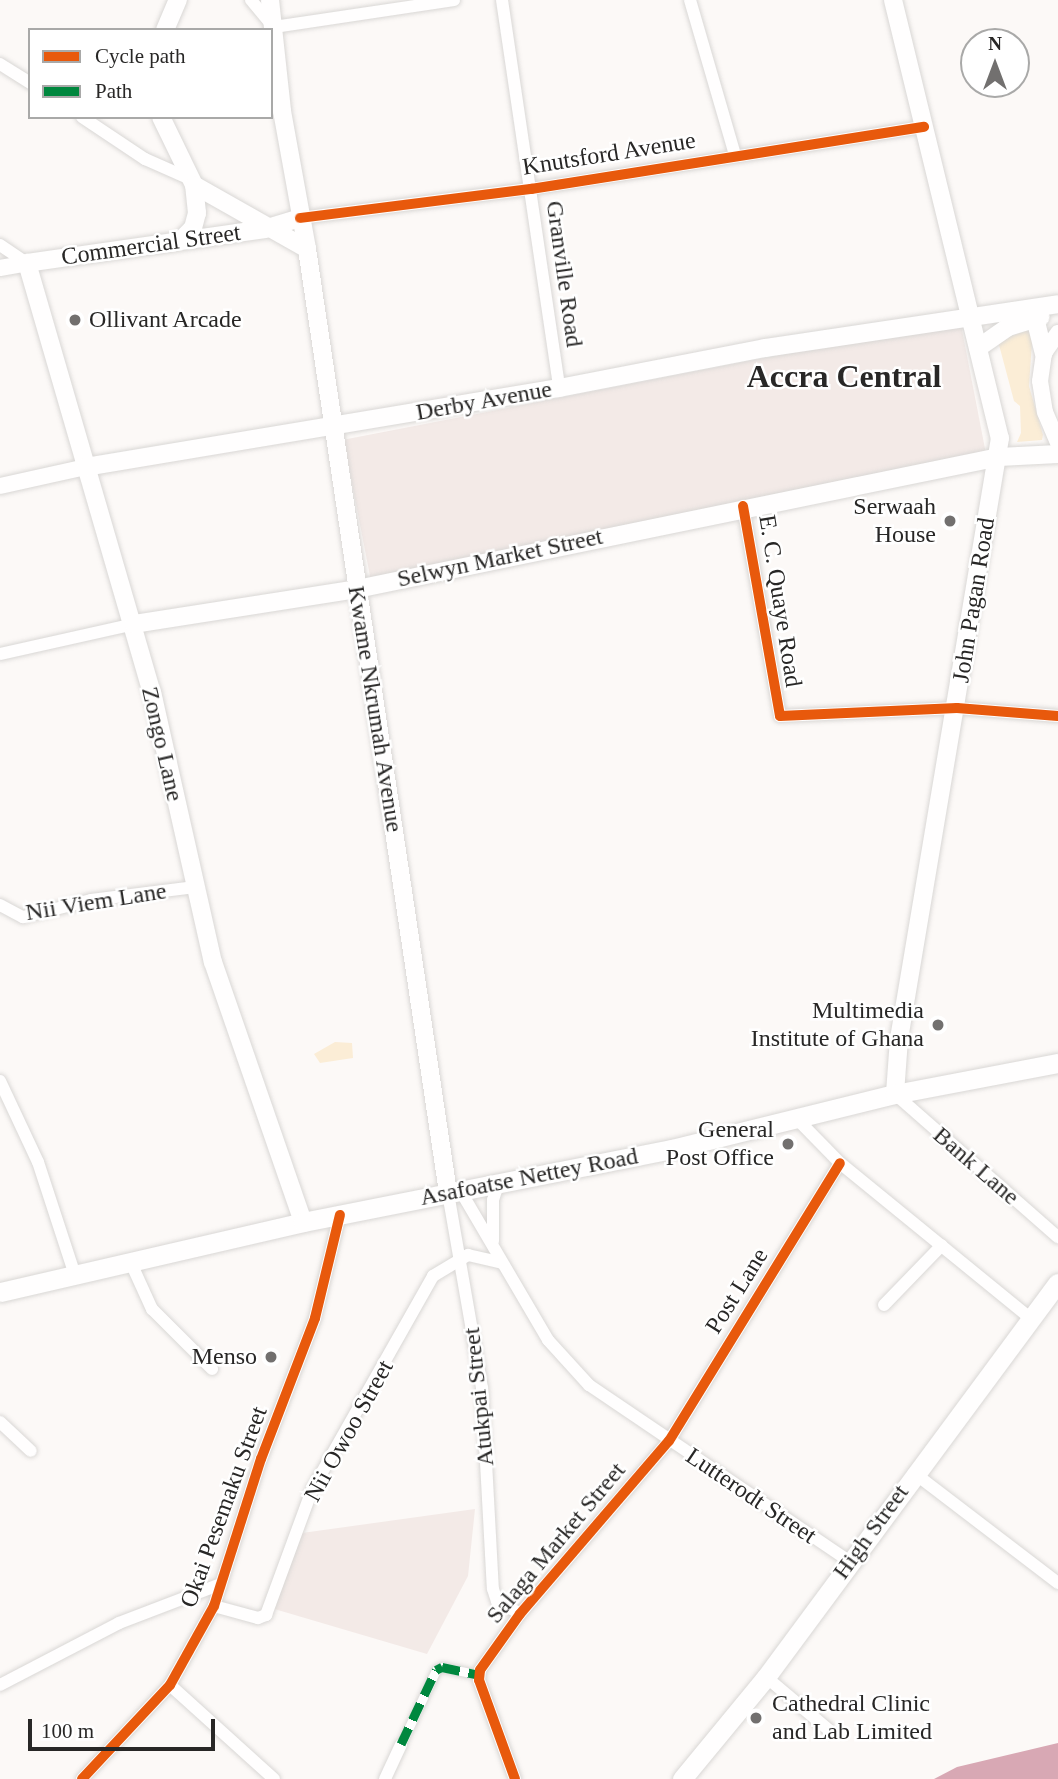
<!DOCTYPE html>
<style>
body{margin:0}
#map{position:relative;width:1058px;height:1779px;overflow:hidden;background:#fcf9f7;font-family:Georgia,serif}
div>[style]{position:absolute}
.built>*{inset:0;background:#f3eae7;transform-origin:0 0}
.green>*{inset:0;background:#fbedd6}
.water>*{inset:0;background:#d8a8b4}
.roads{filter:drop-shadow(0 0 2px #d9d7d5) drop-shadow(0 0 2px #d9d7d5)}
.pedestrian>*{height:9px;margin:-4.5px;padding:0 4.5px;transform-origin:4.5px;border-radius:4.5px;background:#fffefe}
.minor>*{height:12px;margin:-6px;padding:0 6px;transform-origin:6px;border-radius:6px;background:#fffefe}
.tertiary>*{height:16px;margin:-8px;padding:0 8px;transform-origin:8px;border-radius:8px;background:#fffefe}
.secondary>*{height:18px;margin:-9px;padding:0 9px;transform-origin:9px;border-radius:9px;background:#fffefe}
.primary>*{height:19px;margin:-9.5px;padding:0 9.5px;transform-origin:9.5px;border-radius:9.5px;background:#fffefe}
.quiet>*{height:9px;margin-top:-4.5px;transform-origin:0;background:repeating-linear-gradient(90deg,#00873e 0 18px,transparent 0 27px)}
.cycleway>*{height:10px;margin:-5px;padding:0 5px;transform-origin:5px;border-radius:5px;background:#e8590c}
.dots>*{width:19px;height:19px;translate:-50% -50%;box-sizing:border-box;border:4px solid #fff;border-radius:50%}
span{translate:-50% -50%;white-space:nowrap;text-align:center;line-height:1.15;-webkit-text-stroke:5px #fff;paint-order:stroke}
.street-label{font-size:24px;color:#282726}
.poi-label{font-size:24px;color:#282726}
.left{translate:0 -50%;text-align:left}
.right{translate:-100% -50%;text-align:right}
.district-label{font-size:32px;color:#282726;font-weight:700}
.legend{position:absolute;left:28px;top:28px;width:245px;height:91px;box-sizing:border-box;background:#fff;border:2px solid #a9a9a8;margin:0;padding:9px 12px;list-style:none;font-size:21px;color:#282726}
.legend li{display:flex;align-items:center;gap:14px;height:35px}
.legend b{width:35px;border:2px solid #a9a9a8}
.north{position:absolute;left:960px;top:28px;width:70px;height:70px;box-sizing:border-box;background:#fff;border:2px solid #a9a9a8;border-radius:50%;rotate:0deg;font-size:19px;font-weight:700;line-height:28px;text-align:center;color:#282726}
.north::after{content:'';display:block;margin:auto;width:24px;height:32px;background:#72706f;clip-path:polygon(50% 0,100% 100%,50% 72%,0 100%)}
.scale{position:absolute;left:28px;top:1719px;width:187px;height:32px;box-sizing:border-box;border:4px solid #282726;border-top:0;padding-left:9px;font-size:21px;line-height:24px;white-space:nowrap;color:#282726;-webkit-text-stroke:5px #fff;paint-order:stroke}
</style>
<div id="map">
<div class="built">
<div style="left:960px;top:320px;width:140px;height:628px;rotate:79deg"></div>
<div style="clip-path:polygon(475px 1509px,468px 1576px,427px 1654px,271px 1608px,302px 1533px)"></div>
</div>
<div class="green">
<div style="clip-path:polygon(1033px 328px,1029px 386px,1043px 435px,1042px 440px,1017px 442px,1021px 433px,1020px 406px,1014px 401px,998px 341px)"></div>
<div style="clip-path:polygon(335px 1042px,352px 1043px,353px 1058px,320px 1063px,314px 1054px)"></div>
</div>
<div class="water">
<div style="clip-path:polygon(1058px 1743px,1058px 1779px,934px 1779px,957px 1767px)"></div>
</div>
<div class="roads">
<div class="pedestrian">
<div style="left:401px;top:1744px;width:82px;rotate:-64.7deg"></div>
<div style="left:436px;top:1670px;width:7px;rotate:-27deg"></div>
<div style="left:442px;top:1667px;width:38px;rotate:12deg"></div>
</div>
<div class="minor">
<div style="left:251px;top:0;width:35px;rotate:50deg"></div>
<div style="left:274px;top:27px;width:182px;rotate:-8.5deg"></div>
<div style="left:502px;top:0;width:392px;rotate:81.6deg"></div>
<div style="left:690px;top:0;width:161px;rotate:73.8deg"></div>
<div style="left:0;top:64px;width:36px;rotate:32deg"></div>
<div style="left:82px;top:117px;width:76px;rotate:33.7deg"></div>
<div style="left:145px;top:159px;width:47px;rotate:23.8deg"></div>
<div style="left:300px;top:218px;width:233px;rotate:-7.2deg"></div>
<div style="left:531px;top:189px;width:398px;rotate:-9deg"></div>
<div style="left:0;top:245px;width:32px;rotate:34deg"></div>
<div style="left:743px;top:506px;width:213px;rotate:80deg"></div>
<div style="left:780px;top:716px;width:177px;rotate:-2.6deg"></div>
<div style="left:957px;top:708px;width:101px;rotate:4.5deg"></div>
<div style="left:0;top:654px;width:137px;rotate:-12.6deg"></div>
<div style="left:0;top:905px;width:26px;rotate:28deg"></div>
<div style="left:23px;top:917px;width:70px;rotate:-14deg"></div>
<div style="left:91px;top:900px;width:105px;rotate:-7.1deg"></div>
<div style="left:0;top:1081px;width:89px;rotate:64.9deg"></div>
<div style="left:38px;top:1162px;width:119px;rotate:71.9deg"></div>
<div style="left:895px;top:1094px;width:217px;rotate:41.3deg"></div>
<div style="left:799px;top:1121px;width:59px;rotate:45.7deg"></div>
<div style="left:840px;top:1163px;width:245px;rotate:39.2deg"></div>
<div style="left:460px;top:1190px;width:174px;rotate:59.6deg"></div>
<div style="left:548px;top:1340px;width:61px;rotate:47.7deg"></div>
<div style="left:589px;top:1385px;width:314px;rotate:34.1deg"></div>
<div style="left:448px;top:1193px;width:198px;rotate:80.1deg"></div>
<div style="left:482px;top:1388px;width:201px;rotate:86.9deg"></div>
<div style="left:493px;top:1589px;width:13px;rotate:72deg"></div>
<div style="left:497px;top:1601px;width:26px;rotate:29deg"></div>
<div style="left:493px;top:1241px;width:41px;rotate:-90deg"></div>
<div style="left:493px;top:1200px;width:19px;rotate:-72deg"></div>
<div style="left:131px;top:1263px;width:51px;rotate:65.5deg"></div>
<div style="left:152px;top:1309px;width:85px;rotate:45deg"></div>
<div style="left:884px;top:1305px;width:83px;rotate:-46deg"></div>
<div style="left:0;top:1422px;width:42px;rotate:43.1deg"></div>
<div style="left:914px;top:1473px;width:181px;rotate:37.4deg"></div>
<div style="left:214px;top:1606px;width:46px;rotate:15.3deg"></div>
<div style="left:258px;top:1618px;width:9px;rotate:-21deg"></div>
<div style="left:266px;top:1615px;width:133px;rotate:-69.8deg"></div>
<div style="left:312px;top:1490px;width:246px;rotate:-60.5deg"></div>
<div style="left:433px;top:1276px;width:41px;rotate:-31deg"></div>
<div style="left:468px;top:1255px;width:32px;rotate:13deg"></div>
<div style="left:766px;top:1677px;width:82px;rotate:40.1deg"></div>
<div style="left:0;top:1685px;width:134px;rotate:-27.5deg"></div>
<div style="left:119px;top:1623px;width:109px;rotate:-20.9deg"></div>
<div style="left:170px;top:1685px;width:140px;rotate:42.1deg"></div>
<div style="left:82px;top:1779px;width:129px;rotate:-46.9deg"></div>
<div style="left:170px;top:1685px;width:90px;rotate:-60.9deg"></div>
<div style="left:214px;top:1606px;width:154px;rotate:-72.3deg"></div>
<div style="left:261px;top:1459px;width:151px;rotate:-69deg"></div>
<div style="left:315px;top:1318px;width:106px;rotate:-76.4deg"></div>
<div style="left:385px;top:1779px;width:38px;rotate:-65deg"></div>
<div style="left:515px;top:1779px;width:105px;rotate:-110deg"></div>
<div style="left:479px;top:1680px;width:10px;rotate:-84deg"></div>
<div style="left:480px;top:1670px;width:69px;rotate:-54.5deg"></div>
<div style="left:520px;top:1614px;width:228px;rotate:-49.3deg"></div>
<div style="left:669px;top:1441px;width:326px;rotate:-58.4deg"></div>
</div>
<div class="tertiary">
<div style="left:0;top:268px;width:27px;rotate:-10deg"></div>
<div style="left:1058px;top:333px;width:24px;rotate:125deg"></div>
<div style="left:1044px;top:353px;width:28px;rotate:98deg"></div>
<div style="left:1040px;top:381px;width:31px;rotate:81deg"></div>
<div style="left:1045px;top:412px;width:34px;rotate:67deg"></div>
<div style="left:0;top:486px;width:88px;rotate:-12.5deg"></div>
</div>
<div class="secondary">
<div style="left:270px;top:0;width:112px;rotate:83.8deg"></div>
<div style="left:282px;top:111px;width:140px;rotate:79.7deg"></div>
<div style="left:307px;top:249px;width:954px;rotate:81.5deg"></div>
<div style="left:893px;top:0;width:451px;rotate:76.3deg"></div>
<div style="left:1000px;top:438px;width:609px;rotate:99.54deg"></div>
<div style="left:899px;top:1039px;width:55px;rotate:94.2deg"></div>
<div style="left:165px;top:30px;width:33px;rotate:-67deg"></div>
<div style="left:161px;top:117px;width:76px;rotate:64.1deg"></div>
<div style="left:194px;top:185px;width:130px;rotate:29.5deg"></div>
<div style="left:300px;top:218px;width:37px;rotate:163deg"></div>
<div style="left:265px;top:229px;width:240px;rotate:171.9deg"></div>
<div style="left:27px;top:263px;width:447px;rotate:73.8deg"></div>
<div style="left:152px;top:692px;width:277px;rotate:77.3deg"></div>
<div style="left:213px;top:962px;width:275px;rotate:70.9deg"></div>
<div style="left:181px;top:240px;width:17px;rotate:-45deg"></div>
<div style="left:193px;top:228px;width:16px;rotate:-75deg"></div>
<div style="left:197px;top:213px;width:28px;rotate:-96deg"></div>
<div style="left:1035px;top:318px;width:36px;rotate:76deg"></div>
<div style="left:978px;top:348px;width:37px;rotate:-35deg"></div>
<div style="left:1008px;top:327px;width:34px;rotate:-17deg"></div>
<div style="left:86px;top:467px;width:480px;rotate:-9.5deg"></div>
<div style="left:559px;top:388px;width:210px;rotate:-11deg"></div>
<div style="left:765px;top:348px;width:296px;rotate:-8.5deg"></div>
<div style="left:134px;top:624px;width:226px;rotate:-8.9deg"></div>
<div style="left:357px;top:589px;width:655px;rotate:-11.62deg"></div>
<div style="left:999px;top:457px;width:59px;rotate:-2.9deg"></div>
</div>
<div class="primary">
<div style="left:0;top:1292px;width:311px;rotate:-13deg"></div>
<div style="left:303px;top:1222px;width:376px;rotate:-11.2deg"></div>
<div style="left:672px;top:1149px;width:230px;rotate:-13.9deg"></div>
<div style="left:895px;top:1094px;width:166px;rotate:-10.8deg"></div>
<div style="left:682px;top:1779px;width:132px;rotate:-50.5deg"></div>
<div style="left:766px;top:1677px;width:490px;rotate:-53.5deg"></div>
</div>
</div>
<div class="quiet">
<div style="left:401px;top:1744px;width:82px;rotate:-64.7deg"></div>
<div style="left:436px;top:1670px;width:7px;rotate:-27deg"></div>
<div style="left:442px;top:1667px;width:38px;rotate:12deg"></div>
</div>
<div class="cycleway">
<div style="left:300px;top:218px;width:233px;rotate:-7.2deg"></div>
<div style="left:531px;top:189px;width:398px;rotate:-9deg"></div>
<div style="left:743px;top:506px;width:213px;rotate:80deg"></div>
<div style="left:780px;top:716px;width:177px;rotate:-2.6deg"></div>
<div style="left:957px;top:708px;width:101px;rotate:4.5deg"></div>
<div style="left:82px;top:1779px;width:129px;rotate:-46.9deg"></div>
<div style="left:170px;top:1685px;width:90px;rotate:-60.9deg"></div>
<div style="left:214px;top:1606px;width:154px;rotate:-72.3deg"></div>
<div style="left:261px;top:1459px;width:151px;rotate:-69deg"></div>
<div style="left:315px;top:1318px;width:106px;rotate:-76.4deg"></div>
<div style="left:515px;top:1779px;width:105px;rotate:-110deg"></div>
<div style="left:479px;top:1680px;width:10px;rotate:-84deg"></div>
<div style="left:480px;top:1670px;width:69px;rotate:-54.5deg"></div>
<div style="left:520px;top:1614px;width:228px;rotate:-49.3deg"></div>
<div style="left:669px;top:1441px;width:326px;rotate:-58.4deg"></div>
</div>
<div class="dots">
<div style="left:75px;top:320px;background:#72706f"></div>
<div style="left:950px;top:521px;background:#72706f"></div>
<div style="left:938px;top:1025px;background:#72706f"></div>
<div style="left:788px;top:1144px;background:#72706f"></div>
<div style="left:271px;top:1357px;background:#72706f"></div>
<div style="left:756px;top:1718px;background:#72706f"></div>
</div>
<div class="street-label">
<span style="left:609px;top:154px;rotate:-9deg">Knutsford Avenue</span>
<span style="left:151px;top:245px;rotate:-8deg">Commercial Street</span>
<span style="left:564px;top:274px;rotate:82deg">Granville Road</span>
<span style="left:484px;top:401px;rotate:-10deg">Derby Avenue</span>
<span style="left:500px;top:558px;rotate:-12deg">Selwyn Market Street</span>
<span style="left:974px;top:600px;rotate:-81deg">John Pagan Road</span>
<span style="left:780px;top:601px;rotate:81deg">E. C. Quaye Road</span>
<span style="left:375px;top:709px;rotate:81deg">Kwame Nkrumah Avenue</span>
<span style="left:162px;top:744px;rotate:77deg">Zongo Lane</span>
<span style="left:96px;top:902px;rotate:-9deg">Nii Viem Lane</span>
<span style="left:976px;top:1166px;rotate:41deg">Bank Lane</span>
<span style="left:529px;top:1177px;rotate:-11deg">Asafoatse Nettey Road</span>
<span style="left:737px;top:1291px;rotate:-58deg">Post Lane</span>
<span style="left:479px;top:1397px;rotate:-96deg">Atukpai Street</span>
<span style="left:349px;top:1431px;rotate:-61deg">Nii Owoo Street</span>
<span style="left:751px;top:1496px;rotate:34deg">Lutterodt Street</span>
<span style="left:224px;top:1507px;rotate:-70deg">Okai Pesemaku Street</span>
<span style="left:871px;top:1532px;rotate:-54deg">High Street</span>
<span style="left:556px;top:1543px;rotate:-50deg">Salaga Market Street</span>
</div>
<div class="poi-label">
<span class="left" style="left:89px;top:320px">Ollivant Arcade</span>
<span class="right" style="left:936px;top:521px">Serwaah<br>House</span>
<span class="right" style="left:924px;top:1025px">Multimedia<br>Institute of Ghana</span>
<span class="right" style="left:774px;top:1144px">General<br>Post Office</span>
<span class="right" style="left:257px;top:1357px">Menso</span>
<span class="left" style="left:772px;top:1718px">Cathedral Clinic<br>and Lab Limited</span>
</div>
<div class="district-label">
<span style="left:844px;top:376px">Accra Central</span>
</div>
<ul class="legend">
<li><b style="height:9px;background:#e8590c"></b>Cycle path</li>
<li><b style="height:9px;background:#00873e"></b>Path</li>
</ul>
<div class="north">N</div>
<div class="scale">100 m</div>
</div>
